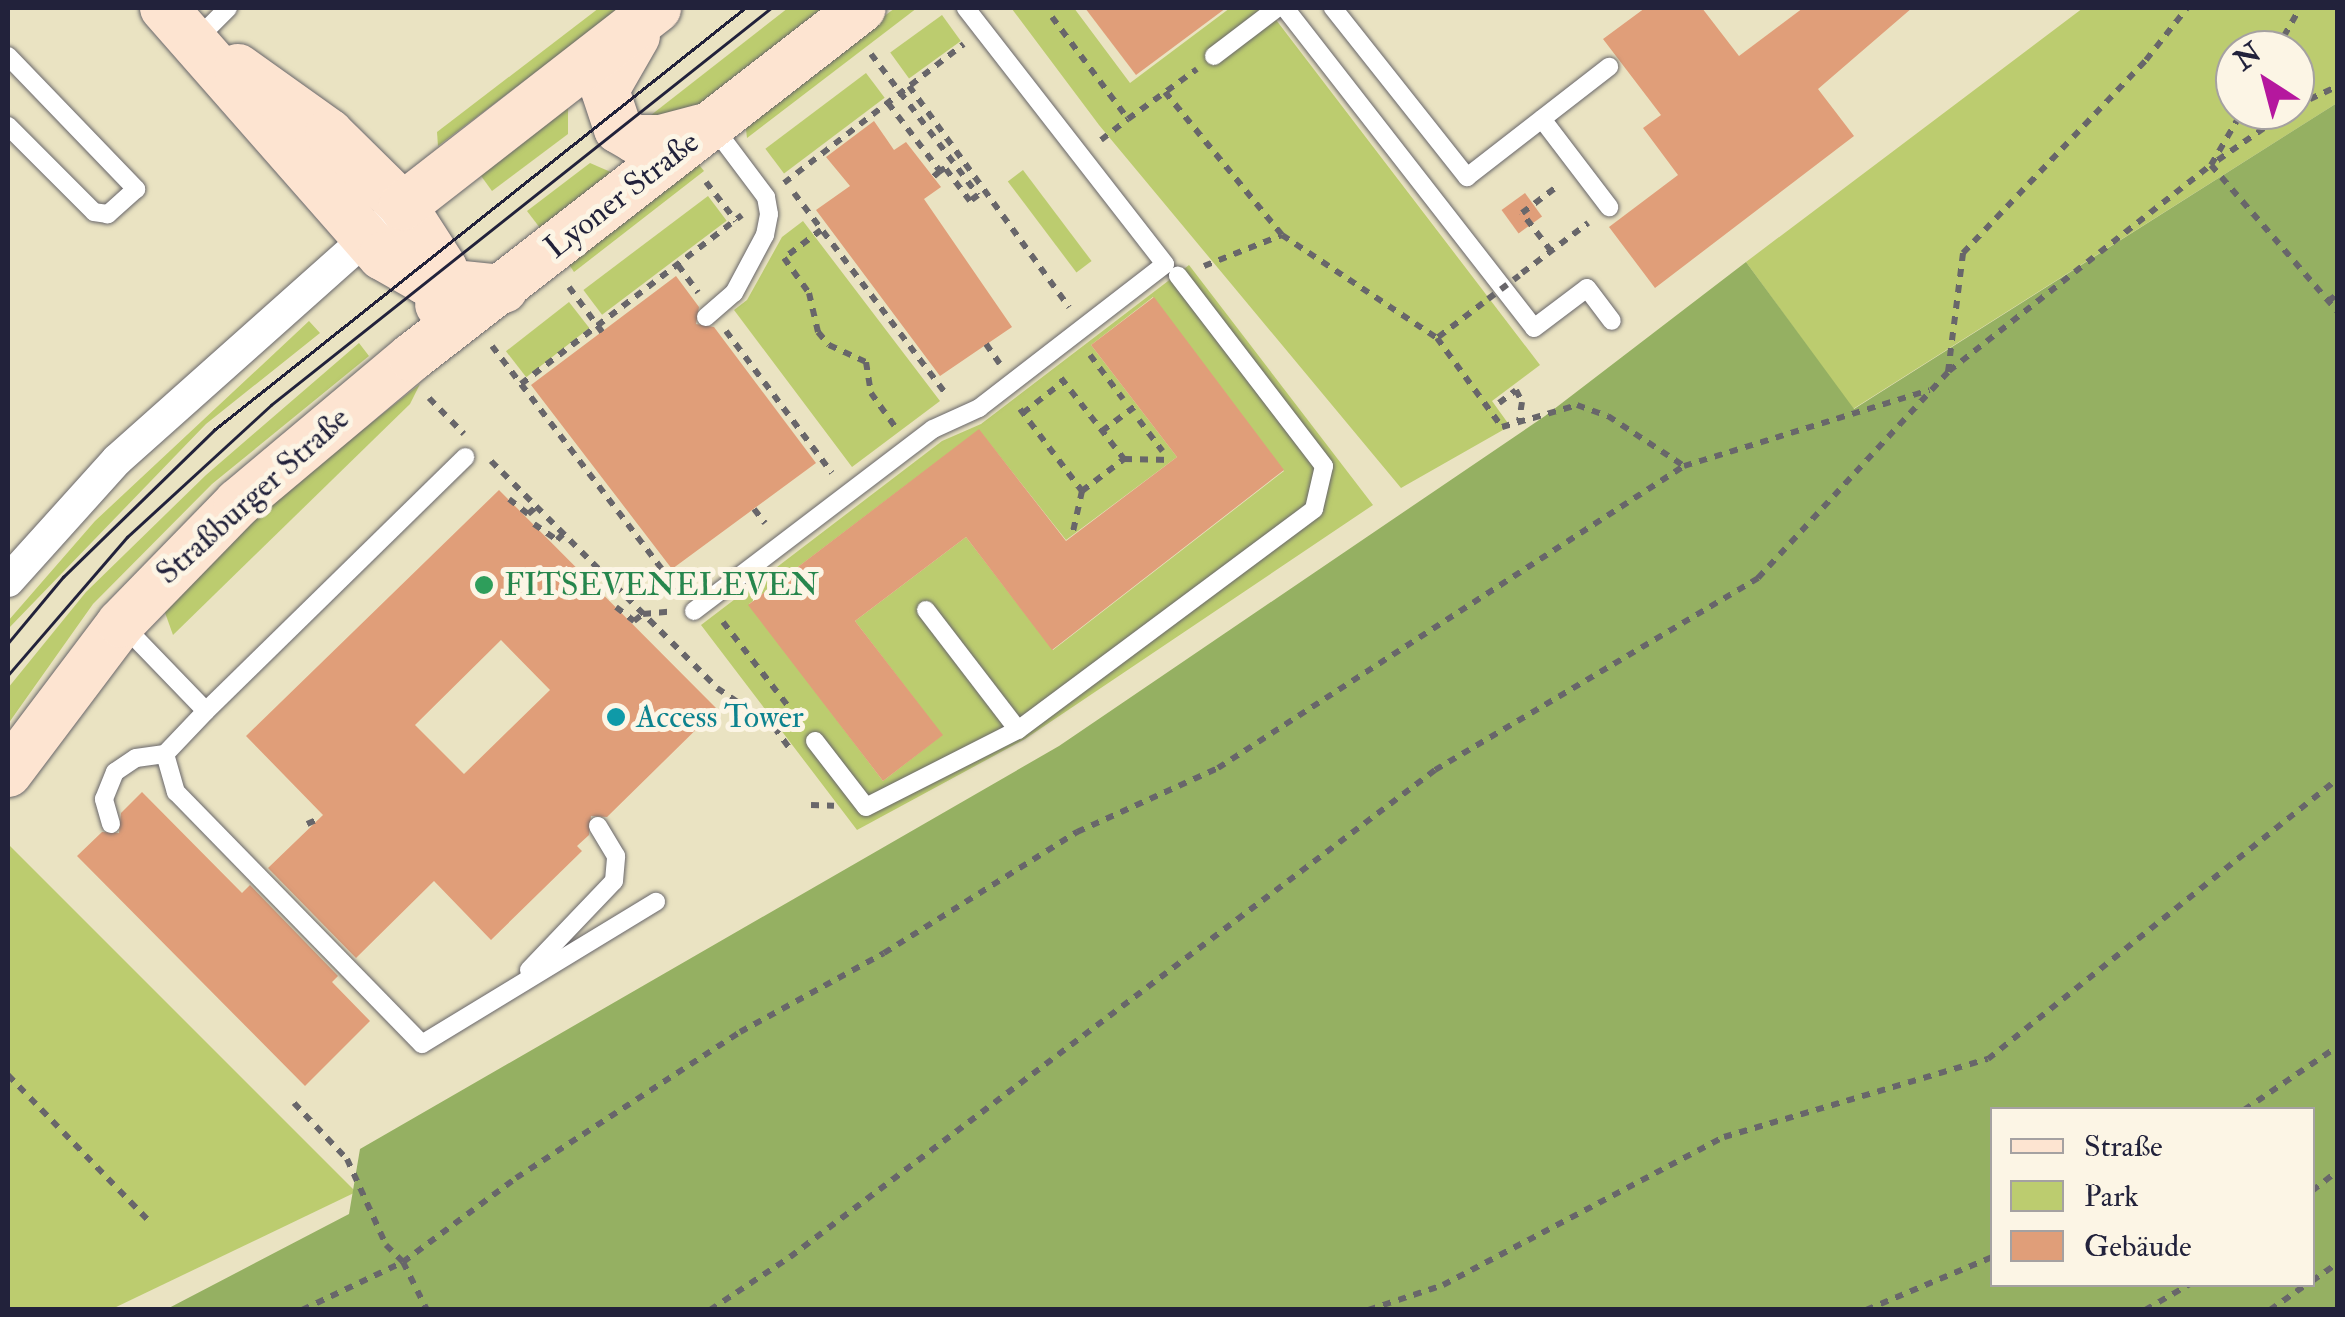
<!DOCTYPE html>
<meta charset="utf-8">
<style>
body{margin:0}
#map{position:relative;width:2345px;height:1317px;overflow:hidden;background:#eae3c2;font-family:"IM FELL Double Pica",serif}
div>[style]{position:absolute}
.green>*{inset:0;background:#bccc6f;transform-origin:0 0}
.forest>*{inset:0;background:#95b062}
.building>*{inset:0;background:#e09e79;transform-origin:0 0}
.path>*{height:6px;margin-top:-3px;transform-origin:0;background:repeating-linear-gradient(90deg,#68666a 0 8px,transparent 0 16px)}
.roads{filter:drop-shadow(0 0 2px #68666a) drop-shadow(0 0 2px #68666a)}
.service>*{height:18px;margin:-9px;padding:0 9px;transform-origin:9px;border-radius:9px;background:#fff}
.minor>*{height:32px;margin:-16px;padding:0 16px;transform-origin:16px;border-radius:16px;background:#fff}
.secondary>*{height:48px;margin:-24px;padding:0 24px;transform-origin:24px;border-radius:24px;background:#fde4d1}
.tram>*{height:2.5px;margin:-1.25px;padding:0 1.25px;transform-origin:1.25px;border-radius:1.25px;background:#22223b}
.path-bridge>*{height:6px;margin-top:-3px;transform-origin:0;background:repeating-linear-gradient(90deg,#68666a 0 8px,transparent 0 16px)}
.dots>*{width:28px;height:28px;translate:-50% -50%;box-sizing:border-box;border:5px solid #fcf5e5;border-radius:50%}
span{translate:-50% -50%;white-space:nowrap;text-align:center;line-height:1.15;-webkit-text-stroke:10px #fcf5e5;paint-order:stroke}
.street-label{font-size:32px;color:#22223b}
.leisure-label{font-size:32px;color:#27864d}
.left{translate:0 -50%;text-align:left}
.culture-label{font-size:32px;color:#0d838f}
.frame{position:absolute;inset:0;border:10px solid #22223b;pointer-events:none}
.legend{position:absolute;left:1990px;top:1107px;width:325px;height:180px;box-sizing:border-box;background:#fcf5e5;border:2px solid #a5a1a1;margin:0;padding:12px 18px;list-style:none;font-size:30px;color:#22223b}
.legend li{display:flex;align-items:center;gap:20px;height:50px}
.legend b{width:50px;border:2px solid #a5a1a1}
.north{position:absolute;left:2215px;top:30px;width:100px;height:100px;box-sizing:border-box;background:#fcf5e5;border:2px solid #a5a1a1;border-radius:50%;rotate:324deg;font-size:28px;font-weight:700;line-height:40px;text-align:center;color:#22223b}
.north::after{content:'';display:block;margin:auto;width:35px;height:45px;background:#b5179e;clip-path:polygon(50% 0,100% 100%,50% 72%,0 100%)}
</style>
<div id="map">
<div class="green">
<div style="clip-path:polygon(599px 8px,621px 8px,438px 146px,437px 132px)"></div>
<div style="clip-path:polygon(788px 8px,829px 8px,673px 127px,637px 126px)"></div>
<div style="clip-path:polygon(895px 8px,917px 8px,747px 138px,745px 121px)"></div>
<div style="clip-path:polygon(1074px 8px,1130px 83px,1230px 8px,1267px 8px,1540px 365px,1492px 401px,1510px 426px,1401px 488px,1099px 125px,1012px 9px)"></div>
<div style="clip-path:polygon(evenodd,2083px 8px,2337px 8px,2337px 103px,1853px 409px,1746px 262px,2083px 8px,2235px 50px,2295px 50px,2295px 110px,2235px 110px,2235px 50px)"></div>
<div style="left:942px;top:15px;width:32px;height:64px;rotate:54deg"></div>
<div style="left:866px;top:73px;width:31px;height:126px;rotate:53deg"></div>
<div style="clip-path:polygon(568px 100px,568px 134px,492px 191px,476px 169px)"></div>
<div style="clip-path:polygon(695px 160px,704px 171px,574px 272px,568px 263px)"></div>
<div style="clip-path:polygon(590px 163px,613px 173px,540px 228px,527px 211px)"></div>
<div style="left:1023px;top:170px;width:114px;height:19px;rotate:53deg"></div>
<div style="left:708px;top:196px;width:31px;height:156px;rotate:53deg"></div>
<div style="clip-path:polygon(803px 221px,940px 401px,852px 467px,734px 310px,747px 300px,782px 237px)"></div>
<div style="clip-path:polygon(evenodd,1189px 265px,1373px 505px,1025px 739px,857px 830px,701px 625px,942px 441px,981px 424px,1189px 265px,1153px 297px,1284px 471px,1053px 650px,966px 537px,855px 621px,942px 735px,883px 781px,749px 604px,979px 430px,1066px 540px,1177px 457px,1091px 345px,1153px 297px)"></div>
<div style="left:569px;top:302px;width:33px;height:80px;rotate:52deg"></div>
<div style="clip-path:polygon(309px 321px,320px 333px,206px 424px,8px 629px,8px 621px,95px 521px)"></div>
<div style="clip-path:polygon(359px 343px,369px 356px,212px 484px,93px 604px,8px 724px,8px 688px,86px 592px,206px 475px)"></div>
<div style="clip-path:polygon(420px 384px,410px 404px,173px 635px,163px 607px,282px 494px)"></div>
<div style="clip-path:polygon(9px 845px,356px 1192px,112px 1309px,8px 1310px)"></div>
</div>
<div class="forest">
<div style="clip-path:polygon(evenodd,2337px 103px,2337px 1309px,167px 1309px,349px 1214px,360px 1149px,1059px 746px,1545px 416px,1746px 262px,1854px 409px,2337px 103px,1992px 1110px,2312px 1110px,2312px 1284px,1992px 1284px,1992px 1110px)"></div>
</div>
<div class="building">
<div style="clip-path:polygon(1085px 8px,1226px 8px,1136px 75px)"></div>
<div style="clip-path:polygon(1645px 8px,1702px 8px,1739px 56px,1803px 8px,1912px 8px,1818px 89px,1854px 136px,1655px 288px,1609px 227px,1678px 175px,1643px 128px,1661px 115px,1603px 39px)"></div>
<div style="clip-path:polygon(874px 121px,894px 150px,906px 142px,941px 187px,924px 199px,1012px 327px,940px 376px,816px 210px,850px 186px,826px 157px)"></div>
<div style="left:1525px;top:193px;width:29px;height:29px;rotate:54deg"></div>
<div style="clip-path:polygon(676px 276px,699px 307px,696px 324px,714px 327px,816px 463px,672px 569px,531px 385px)"></div>
<div style="clip-path:polygon(1154px 297px,1284px 470px,1052px 650px,966px 537px,855px 621px,943px 735px,883px 781px,748px 605px,979px 429px,1066px 541px,1177px 457px,1091px 345px)"></div>
<div style="clip-path:polygon(evenodd,499px 490px,717px 709px,607px 817px,591px 816px,589px 835px,577px 846px,582px 851px,491px 940px,434px 881px,356px 958px,268px 868px,323px 815px,246px 736px,499px 490px,501px 640px,550px 690px,464px 774px,415px 725px,501px 640px)"></div>
<div style="clip-path:polygon(142px 792px,242px 893px,250px 885px,338px 976px,332px 982px,370px 1021px,305px 1086px,77px 856px,102px 832px,119px 833px,121px 813px)"></div>
</div>
<div class="path">
<div style="left:1052px;top:17px;width:127px;rotate:53.3deg"></div>
<div style="left:1128px;top:119px;width:85px;rotate:-35.9deg"></div>
<div style="left:2276px;top:50px;width:48px;rotate:-60.3deg"></div>
<div style="left:871px;top:54px;width:177px;rotate:52.8deg"></div>
<div style="left:978px;top:195px;width:10px;rotate:143deg"></div>
<div style="left:970px;top:201px;width:41px;rotate:-127.1deg"></div>
<div style="left:945px;top:168px;width:6px;rotate:149deg"></div>
<div style="left:909px;top:86px;width:273px;rotate:54.1deg"></div>
<div style="left:1165px;top:92px;width:185px;rotate:50.7deg"></div>
<div style="left:1282px;top:235px;width:186px;rotate:33.6deg"></div>
<div style="left:888px;top:103px;width:86px;rotate:52.6deg"></div>
<div style="left:940px;top:171px;width:9px;rotate:139deg"></div>
<div style="left:2295px;top:106px;width:47px;rotate:-24.9deg"></div>
<div style="left:2290px;top:110px;width:96px;rotate:145.2deg"></div>
<div style="left:2211px;top:165px;width:194px;rotate:49.2deg"></div>
<div style="left:1101px;top:140px;width:34px;rotate:-38deg"></div>
<div style="left:706px;top:182px;width:49px;rotate:52.4deg"></div>
<div style="left:784px;top:183px;width:227px;rotate:-37.7deg"></div>
<div style="left:794px;top:193px;width:252px;rotate:52.9deg"></div>
<div style="left:821px;top:230px;width:46px;rotate:142.9deg"></div>
<div style="left:784px;top:258px;width:43px;rotate:54.5deg"></div>
<div style="left:809px;top:293px;width:40px;rotate:77deg"></div>
<div style="left:818px;top:332px;width:17px;rotate:50deg"></div>
<div style="left:829px;top:345px;width:41px;rotate:24.7deg"></div>
<div style="left:866px;top:362px;width:31px;rotate:81deg"></div>
<div style="left:871px;top:393px;width:43px;rotate:54.5deg"></div>
<div style="left:1551px;top:251px;width:48px;rotate:-127.3deg"></div>
<div style="left:1522px;top:213px;width:46px;rotate:-37.1deg"></div>
<div style="left:678px;top:265px;width:34px;rotate:54deg"></div>
<div style="left:1204px;top:266px;width:84px;rotate:-21.7deg"></div>
<div style="left:1522px;top:273px;width:83px;rotate:-37.1deg"></div>
<div style="left:569px;top:287px;width:56px;rotate:53.7deg"></div>
<div style="left:2328px;top:301px;width:12px;rotate:-35deg"></div>
<div style="left:1483px;top:303px;width:58px;rotate:142.7deg"></div>
<div style="left:1437px;top:338px;width:110px;rotate:53.9deg"></div>
<div style="left:1502px;top:427px;width:78px;rotate:-16.3deg"></div>
<div style="left:1577px;top:405px;width:33px;rotate:20deg"></div>
<div style="left:1608px;top:416px;width:91px;rotate:33.3deg"></div>
<div style="left:726px;top:331px;width:177px;rotate:53.3deg"></div>
<div style="left:986px;top:344px;width:24px;rotate:55deg"></div>
<div style="left:492px;top:346px;width:307px;rotate:52.7deg"></div>
<div style="left:1090px;top:355px;width:55px;rotate:53.1deg"></div>
<div style="left:1949px;top:371px;width:333px;rotate:-38.2deg"></div>
<div style="left:2211px;top:165px;width:64px;rotate:-59.8deg"></div>
<div style="left:1061px;top:378px;width:103px;rotate:52.1deg"></div>
<div style="left:1124px;top:459px;width:48px;rotate:1.2deg"></div>
<div style="left:521px;top:384px;width:278px;rotate:-37.4deg"></div>
<div style="left:429px;top:398px;width:50px;rotate:45.8deg"></div>
<div style="left:1499px;top:403px;width:21px;rotate:-37deg"></div>
<div style="left:1516px;top:390px;width:13px;rotate:63deg"></div>
<div style="left:1522px;top:402px;width:19px;rotate:99deg"></div>
<div style="left:1020px;top:409px;width:103px;rotate:52.9deg"></div>
<div style="left:1082px;top:491px;width:46px;rotate:102.5deg"></div>
<div style="left:1023px;top:413px;width:52px;rotate:-38deg"></div>
<div style="left:1139px;top:420px;width:39px;rotate:53deg"></div>
<div style="left:1102px;top:431px;width:44px;rotate:-36.6deg"></div>
<div style="left:491px;top:461px;width:320px;rotate:45.1deg"></div>
<div style="left:717px;top:688px;width:69px;rotate:34.4deg"></div>
<div style="left:774px;top:727px;width:27px;rotate:54deg"></div>
<div style="left:1082px;top:491px;width:53px;rotate:-37.3deg"></div>
<div style="left:509px;top:499px;width:24px;rotate:38deg"></div>
<div style="left:528px;top:514px;width:11px;rotate:-41deg"></div>
<div style="left:754px;top:509px;width:18px;rotate:52deg"></div>
<div style="left:534px;top:524px;width:28px;rotate:35deg"></div>
<div style="left:557px;top:540px;width:8px;rotate:-45deg"></div>
<div style="left:616px;top:607px;width:23px;rotate:38deg"></div>
<div style="left:634px;top:621px;width:11px;rotate:-38deg"></div>
<div style="left:643px;top:614px;width:25px;rotate:-5deg"></div>
<div style="left:723px;top:622px;width:128px;rotate:52.3deg"></div>
<div style="left:811px;top:805px;width:23px;rotate:2deg"></div>
<div style="left:307px;top:824px;width:12px;rotate:-24deg"></div>
<div style="left:8px;top:1075px;width:202px;rotate:46deg"></div>
<div style="left:294px;top:1103px;width:77px;rotate:46.6deg"></div>
<div style="left:347px;top:1159px;width:94px;rotate:65.6deg"></div>
<div style="left:386px;top:1245px;width:24px;rotate:45deg"></div>
<div style="left:403px;top:1262px;width:54px;rotate:63.4deg"></div>
<div style="left:2244px;top:1110px;width:114px;rotate:-34.2deg"></div>
<div style="left:2312px;top:1191px;width:33px;rotate:-38deg"></div>
<div style="left:2312px;top:1281px;width:32px;rotate:-35deg"></div>
<div style="left:302px;top:1310px;width:112px;rotate:-25.4deg"></div>
<div style="left:403px;top:1262px;width:141px;rotate:-36.6deg"></div>
<div style="left:516px;top:1178px;width:267px;rotate:-33.1deg"></div>
<div style="left:740px;top:1032px;width:164px;rotate:-28.7deg"></div>
<div style="left:884px;top:953px;width:228px;rotate:-32.1deg"></div>
<div style="left:1077px;top:832px;width:155px;rotate:-24.4deg"></div>
<div style="left:1218px;top:768px;width:555px;rotate:-32.95deg"></div>
<div style="left:1684px;top:466px;width:257px;rotate:-17.2deg"></div>
<div style="left:710px;top:1310px;width:96px;rotate:-33.5deg"></div>
<div style="left:790px;top:1257px;width:808px;rotate:-37.05deg"></div>
<div style="left:1435px;top:770px;width:376px;rotate:-30.7deg"></div>
<div style="left:1758px;top:578px;width:280px;rotate:-47.3deg"></div>
<div style="left:1948px;top:372px;width:120px;rotate:-82.8deg"></div>
<div style="left:1963px;top:253px;width:266px;rotate:-46.5deg"></div>
<div style="left:2146px;top:60px;width:66px;rotate:-51.7deg"></div>
<div style="left:1368px;top:1310px;width:79px;rotate:-18.4deg"></div>
<div style="left:1443px;top:1285px;width:318px;rotate:-27.8deg"></div>
<div style="left:1724px;top:1137px;width:275px;rotate:-16.5deg"></div>
<div style="left:1988px;top:1059px;width:448px;rotate:-38.7deg"></div>
<div style="left:1866px;top:1310px;width:137px;rotate:-22.8deg"></div>
<div style="left:2145px;top:1310px;width:52px;rotate:-30deg"></div>
<div style="left:2270px;top:1310px;width:45px;rotate:-35.1deg"></div>
</div>
<div class="roads">
<div class="service">
<div style="left:1285px;top:8px;width:405px;rotate:52.1deg"></div>
<div style="left:1534px;top:328px;width:66px;rotate:-37deg"></div>
<div style="left:1587px;top:288px;width:41px;rotate:52.9deg"></div>
<div style="left:1333px;top:8px;width:216px;rotate:51.6deg"></div>
<div style="left:1467px;top:177px;width:180px;rotate:-37.8deg"></div>
<div style="left:197px;top:39px;width:44px;rotate:-45deg"></div>
<div style="left:8px;top:56px;width:185px;rotate:46.1deg"></div>
<div style="left:136px;top:189px;width:38px;rotate:138deg"></div>
<div style="left:108px;top:214px;width:14px;rotate:-172deg"></div>
<div style="left:94px;top:212px;width:122px;rotate:-135deg"></div>
<div style="left:1214px;top:56px;width:79px;rotate:-37.3deg"></div>
<div style="left:1542px;top:119px;width:111px;rotate:52.7deg"></div>
<div style="left:706px;top:317px;width:37px;rotate:-41deg"></div>
<div style="left:734px;top:293px;width:66px;rotate:-61.9deg"></div>
<div style="left:765px;top:235px;width:21px;rotate:-79deg"></div>
<div style="left:769px;top:214px;width:17px;rotate:-100deg"></div>
<div style="left:766px;top:197px;width:90px;rotate:-126.9deg"></div>
<div style="left:926px;top:610px;width:151px;rotate:52.5deg"></div>
<div style="left:694px;top:611px;width:300px;rotate:-37.3deg"></div>
<div style="left:933px;top:429px;width:51px;rotate:-24.5deg"></div>
<div style="left:979px;top:408px;width:235px;rotate:-37.7deg"></div>
<div style="left:1165px;top:264px;width:324px;rotate:-127.9deg"></div>
<div style="left:121px;top:623px;width:122px;rotate:46deg"></div>
<div style="left:206px;top:711px;width:59px;rotate:133.6deg"></div>
<div style="left:165px;top:754px;width:40px;rotate:74deg"></div>
<div style="left:176px;top:792px;width:352px;rotate:45.7deg"></div>
<div style="left:422px;top:1044px;width:274px;rotate:-31.3deg"></div>
<div style="left:206px;top:711px;width:363px;rotate:-44.4deg"></div>
<div style="left:815px;top:741px;width:83px;rotate:52.3deg"></div>
<div style="left:866px;top:807px;width:170px;rotate:-26.9deg"></div>
<div style="left:1018px;top:730px;width:369px;rotate:-36.7deg"></div>
<div style="left:1314px;top:509px;width:44px;rotate:-76.9deg"></div>
<div style="left:1324px;top:466px;width:240px;rotate:-127.5deg"></div>
<div style="left:111px;top:824px;width:26px;rotate:-106deg"></div>
<div style="left:104px;top:799px;width:29px;rotate:-68deg"></div>
<div style="left:115px;top:772px;width:25px;rotate:-34deg"></div>
<div style="left:136px;top:758px;width:29px;rotate:-8deg"></div>
<div style="left:529px;top:970px;width:123px;rotate:-46.3deg"></div>
<div style="left:614px;top:881px;width:25px;rotate:-85deg"></div>
<div style="left:616px;top:856px;width:35px;rotate:-121deg"></div>
</div>
<div class="minor">
<div style="left:8px;top:581px;width:163px;rotate:-48deg"></div>
<div style="left:117px;top:460px;width:352px;rotate:-41.7deg"></div>
</div>
<div class="secondary">
<div style="left:164px;top:8px;width:330px;rotate:48.7deg"></div>
<div style="left:382px;top:256px;width:51px;rotate:29.6deg"></div>
<div style="left:426px;top:281px;width:78px;rotate:5.9deg"></div>
<div style="left:636px;top:36px;width:62px;rotate:119.9deg"></div>
<div style="left:605px;top:90px;width:41px;rotate:71.6deg"></div>
<div style="left:618px;top:129px;width:20px;rotate:30deg"></div>
<div style="left:635px;top:139px;width:26px"></div>
<div style="left:661px;top:139px;width:42px;rotate:-15deg"></div>
<div style="left:238px;top:68px;width:112px;rotate:35.5deg"></div>
<div style="left:329px;top:133px;width:104px;rotate:44.6deg"></div>
<div style="left:403px;top:206px;width:74px;rotate:57.2deg"></div>
<div style="left:443px;top:268px;width:37px;rotate:96deg"></div>
<div style="left:403px;top:206px;width:322px;rotate:-37.9deg"></div>
<div style="left:8px;top:773px;width:188px;rotate:-53deg"></div>
<div style="left:121px;top:623px;width:168px;rotate:-45.7deg"></div>
<div style="left:238px;top:503px;width:227px;rotate:-40deg"></div>
<div style="left:412px;top:357px;width:569px;rotate:-37.8deg"></div>
</div>
</div>
<div class="tram">
<div style="left:8px;top:643px;width:86px;rotate:-50.2deg"></div>
<div style="left:63px;top:577px;width:211px;rotate:-44.2deg"></div>
<div style="left:214px;top:430px;width:678px;rotate:-38.48deg"></div>
<div style="left:8px;top:675px;width:182px;rotate:-49.2deg"></div>
<div style="left:127px;top:537px;width:195px;rotate:-42.5deg"></div>
<div style="left:271px;top:405px;width:638px;rotate:-38.45deg"></div>
</div>
<div class="path-bridge">
<div style="left:1488px;top:299px;width:39px;rotate:-37deg"></div>
</div>
<div class="dots">
<div style="left:484px;top:585px;background:#2e9e5b"></div>
<div style="left:616px;top:717px;background:#0f9aa8"></div>
</div>
<div class="street-label">
<span style="left:622px;top:195px;rotate:-38deg">Lyoner Straße</span>
<span style="left:253px;top:496px;rotate:-42deg">Straßburger Straße</span>
</div>
<div class="leisure-label">
<span class="left" style="left:504px;top:585px">FITSEVENELEVEN</span>
</div>
<div class="culture-label">
<span class="left" style="left:636px;top:717px">Access Tower</span>
</div>
<div class="frame"></div>
<ul class="legend">
<li><b style="height:12px;background:#fde4d1"></b>Straße</li>
<li><b style="height:28px;background:#bccc6f"></b>Park</li>
<li><b style="height:28px;background:#e09e79"></b>Gebäude</li>
</ul>
<div class="north">N</div>
</div>
